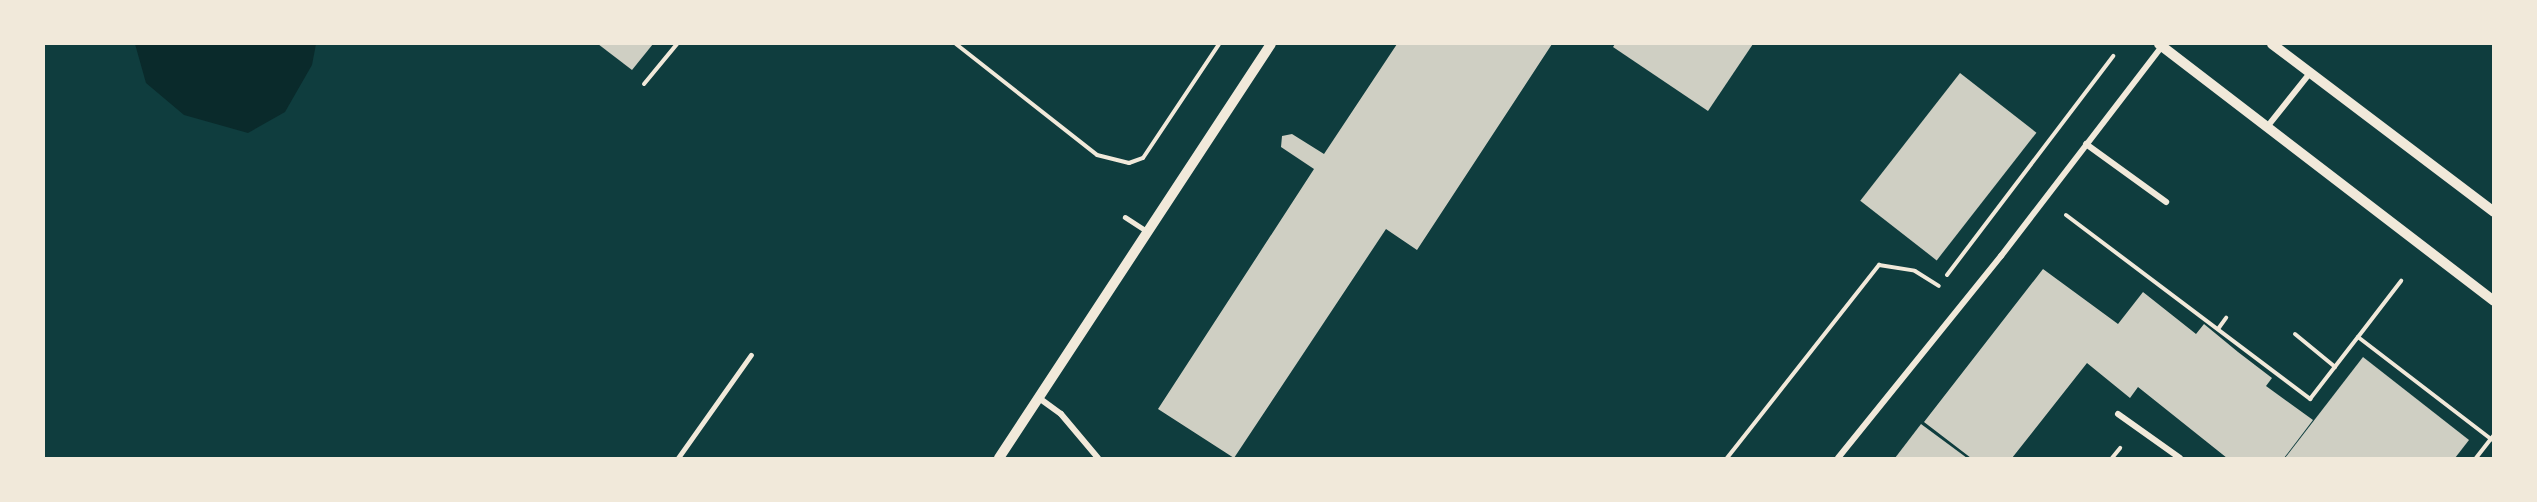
<!DOCTYPE html>
<style>
body{margin:0}
#map{position:relative;width:2537px;height:502px;overflow:hidden;background:#0f3d3e;font-family:"IBM Plex Serif",serif}
div>[style]{position:absolute}
.water>*{inset:0;background:#0a2a2b}
.building>*{inset:0;background:#cfcfc3;transform-origin:0 0}
.path>*{height:4px;margin:-2px;padding:0 2px;transform-origin:2px;border-radius:2px;background:#f1e9da}
.service>*{height:4.5px;margin:-2.25px;padding:0 2.25px;transform-origin:2.25px;border-radius:2.25px;background:#f1e9da}
.minor>*{height:6px;margin:-3px;padding:0 3px;transform-origin:3px;border-radius:3px;background:#f1e9da}
.tertiary>*{height:10px;margin:-5px;padding:0 5px;transform-origin:5px;border-radius:5px;background:#f1e9da}
span{translate:-50% -50%;white-space:nowrap;text-align:center;line-height:1.15;-webkit-text-stroke:4.5px #f1e9da;paint-order:stroke}
.frame{position:absolute;inset:0;border:45px solid #f1e9da;pointer-events:none}
</style>
<div id="map">
<div class="water">
<div style="clip-path:polygon(135px 44px,316px 44px,312px 65px,285px 112px,248px 133px,184px 115px,146px 83px)"></div>
</div>
<div class="building">
<div style="clip-path:polygon(598px 44px,653px 44px,632px 70px)"></div>
<div style="clip-path:polygon(1397px 44px,1552px 44px,1417px 250px,1386px 229px,1234px 458px,1158px 409px,1314px 169px,1281px 147px,1282px 136px,1292px 134px,1324px 154px)"></div>
<div style="clip-path:polygon(1615px 44px,1753px 44px,1708px 111px,1613px 47px)"></div>
<div style="left:1960px;top:73px;width:97px;height:162px;rotate:38deg"></div>
<div style="clip-path:polygon(2043px 269px,2118px 324px,2143px 292px,2196px 334px,2204px 324px,2238px 352px,2230px 361px,2238px 352px,2272px 378px,2266px 386px,2313px 420px,2284px 458px,2227px 458px,2138px 387px,2130px 398px,2087px 363px,2012px 458px,1971px 458px,1924px 422px)"></div>
<div style="clip-path:polygon(2363px 357px,2469px 440px,2455px 458px,2285px 458px)"></div>
<div style="clip-path:polygon(1921px 424px,1967px 458px,1895px 458px)"></div>
</div>
<div class="path">
<div style="left:956px;top:44px;width:179px;rotate:38.2deg"></div>
<div style="left:1097px;top:155px;width:33px;rotate:14deg"></div>
<div style="left:1129px;top:163px;width:15px;rotate:-20deg"></div>
<div style="left:1143px;top:158px;width:137px;rotate:-56.3deg"></div>
<div style="left:644px;top:84px;width:52px;rotate:-50.5deg"></div>
<div style="left:2066px;top:215px;width:306px;rotate:37deg"></div>
<div style="left:2310px;top:399px;width:78px;rotate:-52.3deg"></div>
<div style="left:2358px;top:337px;width:168px;rotate:37.5deg"></div>
<div style="left:2491px;top:439px;width:5px;rotate:-53deg"></div>
<div style="left:1947px;top:275px;width:275px;rotate:-52.8deg"></div>
<div style="left:2218px;top:329px;width:14px;rotate:-54deg"></div>
<div style="left:2295px;top:334px;width:52px;rotate:39.5deg"></div>
<div style="left:2358px;top:337px;width:71px;rotate:-52.5deg"></div>
<div style="left:1727px;top:458px;width:246px;rotate:-51.8deg"></div>
<div style="left:1879px;top:265px;width:36px;rotate:9deg"></div>
<div style="left:1915px;top:271px;width:28px;rotate:32deg"></div>
<div style="left:2112px;top:458px;width:13px;rotate:-51deg"></div>
<div style="left:2476px;top:458px;width:24px;rotate:-52deg"></div>
</div>
<div class="service">
<div style="left:1125px;top:217px;width:27px;rotate:33deg"></div>
<div style="left:678px;top:458px;width:126px;rotate:-54.7deg"></div>
</div>
<div class="minor">
<div style="left:2267px;top:127px;width:69px;rotate:-51.5deg"></div>
<div style="left:2086px;top:144px;width:99px;rotate:35.9deg"></div>
<div style="left:1039px;top:398px;width:27px;rotate:36deg"></div>
<div style="left:1061px;top:414px;width:57px;rotate:49.9deg"></div>
<div style="left:2118px;top:414px;width:76px;rotate:35.4deg"></div>
<div style="left:1838px;top:458px;width:260px;rotate:-51.1deg"></div>
<div style="left:2001px;top:256px;width:265px;rotate:-52.5deg"></div>
</div>
<div class="tertiary">
<div style="left:2159px;top:44px;width:422px;rotate:37.5deg"></div>
<div style="left:2272px;top:44px;width:278px;rotate:37.1deg"></div>
<div style="left:999px;top:458px;width:495px;rotate:-56.7deg"></div>
</div>
<div class="frame"></div>
</div>
